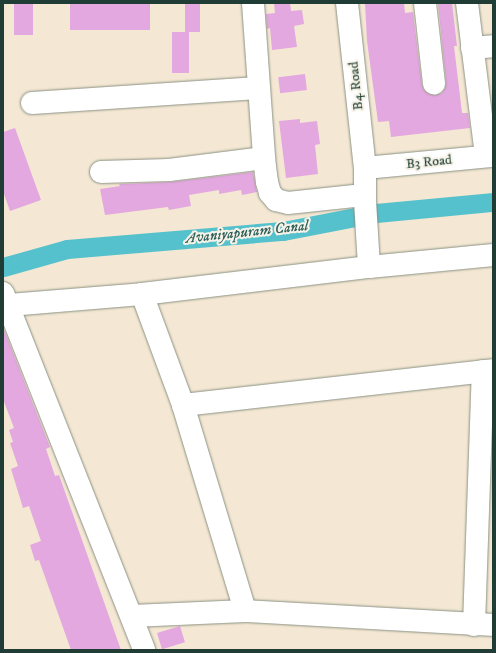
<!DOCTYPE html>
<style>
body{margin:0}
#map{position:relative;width:496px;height:653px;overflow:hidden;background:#f4e7d3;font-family:"IM FELL DW Pica",serif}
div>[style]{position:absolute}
.canal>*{height:19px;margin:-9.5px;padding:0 9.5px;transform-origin:9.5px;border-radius:9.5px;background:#54c1cc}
.building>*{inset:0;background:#e3a8df;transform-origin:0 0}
.roads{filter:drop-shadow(0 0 1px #8a9284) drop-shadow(0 0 1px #8a9284)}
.minor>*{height:22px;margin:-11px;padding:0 11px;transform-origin:11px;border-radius:11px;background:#fff}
span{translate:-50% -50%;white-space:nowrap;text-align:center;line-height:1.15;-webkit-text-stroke:4px #f7f3e8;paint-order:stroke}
.street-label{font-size:14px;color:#1f3d34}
.water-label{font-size:15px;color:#2c5e5a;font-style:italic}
.frame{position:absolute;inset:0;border:4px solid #1f3d34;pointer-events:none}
</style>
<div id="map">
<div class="canal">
<div style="left:3px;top:267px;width:66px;rotate:-15.7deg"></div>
<div style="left:67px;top:249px;width:217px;rotate:-4.8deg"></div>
<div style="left:283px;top:231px;width:95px;rotate:-11deg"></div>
<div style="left:376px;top:213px;width:118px;rotate:-5.4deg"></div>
</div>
<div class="building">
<div style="left:14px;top:3px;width:19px;height:32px"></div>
<div style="left:70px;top:3px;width:80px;height:27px"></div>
<div style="clip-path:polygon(185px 3px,200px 3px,200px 32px,189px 32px,189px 73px,172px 73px,172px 32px,185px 32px)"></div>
<div style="clip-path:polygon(274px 3px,290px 3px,291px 11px,302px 10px,304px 24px,294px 26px,297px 47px,272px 50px,270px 28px,267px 29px,266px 14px,275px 13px)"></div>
<div style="clip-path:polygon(365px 3px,404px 3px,405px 13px,413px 12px,422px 85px,424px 90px,429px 94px,435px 95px,442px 93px,445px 88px,446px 82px,438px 3px,452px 3px,457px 46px,454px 46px,462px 113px,468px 113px,470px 128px,391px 137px,389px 121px,378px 122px,367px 41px)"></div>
<div style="left:305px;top:74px;width:16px;height:27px;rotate:83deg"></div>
<div style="clip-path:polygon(300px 119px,300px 123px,317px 121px,320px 144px,315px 145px,318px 174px,286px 178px,279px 121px)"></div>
<div style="clip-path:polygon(15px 128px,41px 200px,10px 211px,3px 191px,3px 132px)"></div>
<div style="clip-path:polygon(253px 172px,257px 192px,242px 195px,241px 190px,219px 194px,219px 190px,189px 195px,191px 206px,169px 210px,168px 207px,105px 215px,100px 189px,120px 186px,119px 184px,170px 182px)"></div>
<div style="clip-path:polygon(3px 327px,50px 447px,46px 449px,55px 476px,59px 475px,121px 650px,71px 650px,39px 560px,35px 561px,30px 545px,41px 541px,29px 506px,23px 508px,11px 469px,18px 466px,10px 443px,13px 442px,9px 430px,14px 428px,3px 399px)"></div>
<div style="left:180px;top:626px;width:17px;height:24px;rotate:73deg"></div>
</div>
<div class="roads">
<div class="minor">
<div style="left:253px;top:3px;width:155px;rotate:85.9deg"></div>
<div style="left:264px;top:158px;width:24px;rotate:83deg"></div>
<div style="left:267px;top:182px;width:11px;rotate:75deg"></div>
<div style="left:270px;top:193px;width:9px;rotate:49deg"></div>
<div style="left:276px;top:200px;width:12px;rotate:14deg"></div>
<div style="left:288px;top:203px;width:76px;rotate:-6deg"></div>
<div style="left:347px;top:3px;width:166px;rotate:83.8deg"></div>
<div style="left:365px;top:168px;width:33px;rotate:90deg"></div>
<div style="left:365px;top:201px;width:66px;rotate:86.5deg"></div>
<div style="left:425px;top:3px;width:81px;rotate:83.6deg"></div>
<div style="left:467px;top:3px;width:154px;rotate:82.9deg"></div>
<div style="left:472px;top:48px;width:21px;rotate:-5deg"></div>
<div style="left:32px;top:103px;width:227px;rotate:-3.8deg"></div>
<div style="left:365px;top:168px;width:129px;rotate:-5.4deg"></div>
<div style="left:101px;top:172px;width:68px;rotate:-1.7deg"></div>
<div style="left:169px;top:170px;width:96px;rotate:-7.2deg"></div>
<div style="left:3px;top:293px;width:384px;rotate:68.4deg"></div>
<div style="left:142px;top:294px;width:118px;rotate:69.7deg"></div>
<div style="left:183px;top:405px;width:215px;rotate:73.2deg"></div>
<div style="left:9px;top:305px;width:133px;rotate:-4.7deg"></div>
<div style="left:142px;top:294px;width:229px;rotate:-6.8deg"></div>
<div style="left:369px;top:267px;width:125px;rotate:-5.5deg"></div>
<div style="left:183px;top:405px;width:312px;rotate:-6.4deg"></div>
<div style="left:132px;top:616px;width:113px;rotate:-2.5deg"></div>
<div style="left:245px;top:611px;width:248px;rotate:3.2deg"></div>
<div style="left:474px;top:625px;width:254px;rotate:-88deg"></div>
</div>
</div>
<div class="street-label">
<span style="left:356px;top:86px;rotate:-96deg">B4 Road</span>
<span style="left:429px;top:162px;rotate:-6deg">B3 Road</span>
</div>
<div class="water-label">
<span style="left:247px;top:232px;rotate:-6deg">Avaniyapuram Canal</span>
</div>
<div class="frame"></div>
</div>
